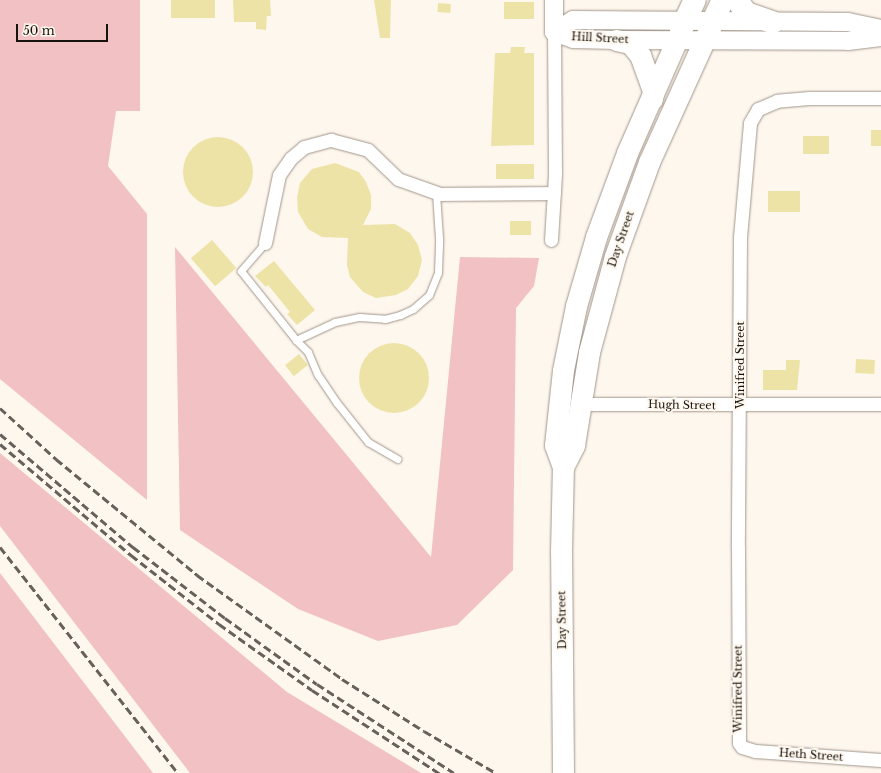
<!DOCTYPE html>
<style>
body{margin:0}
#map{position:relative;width:881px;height:773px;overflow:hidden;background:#fef7ee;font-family:"Libre Baskerville",serif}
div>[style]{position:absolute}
.green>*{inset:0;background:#f1c1c3}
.building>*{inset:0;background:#eee3a7;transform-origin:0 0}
.round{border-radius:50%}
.roads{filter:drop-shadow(0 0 1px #a19589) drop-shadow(0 0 1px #a19589)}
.lane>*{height:7px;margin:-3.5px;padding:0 3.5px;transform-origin:3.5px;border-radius:3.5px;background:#fff}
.street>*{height:13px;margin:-6.5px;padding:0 6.5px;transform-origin:6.5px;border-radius:6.5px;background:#fff}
.secondary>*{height:18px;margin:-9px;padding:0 9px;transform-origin:9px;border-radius:9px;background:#fff}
.primary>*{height:21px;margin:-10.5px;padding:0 10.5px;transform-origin:10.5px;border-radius:10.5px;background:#fff}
.highway>*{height:22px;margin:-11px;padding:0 11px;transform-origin:11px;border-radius:11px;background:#fff}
.rail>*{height:3px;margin-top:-1.5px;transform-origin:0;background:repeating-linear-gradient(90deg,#66615b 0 8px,transparent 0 12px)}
span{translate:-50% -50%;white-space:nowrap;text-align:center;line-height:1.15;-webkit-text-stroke:4px #fef7ee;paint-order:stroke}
.street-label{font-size:11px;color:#16120d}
.scale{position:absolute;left:16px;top:24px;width:92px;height:18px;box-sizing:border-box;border:2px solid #16120d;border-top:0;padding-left:5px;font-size:12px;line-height:14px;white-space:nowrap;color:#16120d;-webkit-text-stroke:3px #fef7ee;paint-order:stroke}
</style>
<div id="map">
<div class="green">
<div style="clip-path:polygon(0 0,140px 0,140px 111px,116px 111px,108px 166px,147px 214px,147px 500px,0 379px)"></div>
<div style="clip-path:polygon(175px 247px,431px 557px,460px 257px,539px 258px,534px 286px,516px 308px,513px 570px,457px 625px,378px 641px,298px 609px,180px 530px)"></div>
<div style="clip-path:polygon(0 453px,287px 692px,421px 773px,190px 773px,0 526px)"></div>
<div style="clip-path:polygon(0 573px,153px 773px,0 773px)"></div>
</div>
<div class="building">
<div style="left:171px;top:0;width:44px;height:18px"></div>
<div style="clip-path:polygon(233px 0,270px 0,271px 16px,267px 16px,266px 30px,256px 29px,256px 22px,234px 22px)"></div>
<div style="clip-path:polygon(374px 0,391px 0,390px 38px,380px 38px)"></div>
<div style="left:534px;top:2px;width:17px;height:30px;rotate:90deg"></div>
<div style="left:438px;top:3px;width:13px;height:9px;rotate:4deg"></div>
<div style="clip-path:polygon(511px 47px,525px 47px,524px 53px,534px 53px,534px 145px,491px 146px,495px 53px,510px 53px)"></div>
<div style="left:871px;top:130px;width:10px;height:16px"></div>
<div style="left:803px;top:136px;width:26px;height:18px"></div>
<div class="round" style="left:183px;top:137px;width:70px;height:70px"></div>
<div style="clip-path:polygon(335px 163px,359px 172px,366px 182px,371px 195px,371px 209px,363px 225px,395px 224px,410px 233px,418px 245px,422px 260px,418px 276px,408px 289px,396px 295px,376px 298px,363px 292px,350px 277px,347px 265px,348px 238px,322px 237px,308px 229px,298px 212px,297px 197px,300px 183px,312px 169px)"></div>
<div style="left:496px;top:164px;width:38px;height:15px"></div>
<div style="left:768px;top:191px;width:32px;height:21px"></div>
<div style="left:531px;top:221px;width:14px;height:21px;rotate:90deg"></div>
<div style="left:212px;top:240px;width:37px;height:28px;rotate:49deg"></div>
<div style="clip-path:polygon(274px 261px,315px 310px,297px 325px,287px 314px,290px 312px,268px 285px,266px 287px,255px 276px)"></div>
<div class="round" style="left:359px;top:343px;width:70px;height:70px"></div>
<div style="left:299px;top:354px;width:14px;height:18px;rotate:51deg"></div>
<div style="left:856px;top:359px;width:19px;height:14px;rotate:3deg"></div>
<div style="clip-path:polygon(786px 360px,800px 360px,797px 390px,763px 390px,763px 370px,786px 370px)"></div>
</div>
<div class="roads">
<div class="lane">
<div style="left:265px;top:243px;width:37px;rotate:131deg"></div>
<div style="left:241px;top:271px;width:88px;rotate:51.4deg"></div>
<div style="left:296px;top:340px;width:43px;rotate:-24.8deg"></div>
<div style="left:335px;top:322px;width:25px;rotate:-12deg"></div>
<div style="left:359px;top:317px;width:26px;rotate:4deg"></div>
<div style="left:385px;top:319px;width:16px;rotate:-15deg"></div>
<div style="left:400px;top:315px;width:14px;rotate:-25deg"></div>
<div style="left:413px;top:309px;width:21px;rotate:-41deg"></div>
<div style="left:429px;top:295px;width:24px;rotate:-68deg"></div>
<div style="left:438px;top:273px;width:35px;rotate:-88deg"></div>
<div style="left:439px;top:238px;width:45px;rotate:-93.8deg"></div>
<div style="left:296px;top:340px;width:17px;rotate:45deg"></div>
<div style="left:308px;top:352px;width:25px;rotate:67deg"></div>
<div style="left:318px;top:375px;width:34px;rotate:56deg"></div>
<div style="left:337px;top:403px;width:50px;rotate:51.5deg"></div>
<div style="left:368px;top:442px;width:34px;rotate:30deg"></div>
</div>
<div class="street">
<div style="left:881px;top:98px;width:72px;rotate:180deg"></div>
<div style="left:809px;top:98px;width:32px;rotate:175deg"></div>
<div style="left:777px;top:101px;width:21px;rotate:157deg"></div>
<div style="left:758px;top:109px;width:16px;rotate:120deg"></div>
<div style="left:750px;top:123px;width:114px;rotate:95deg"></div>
<div style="left:740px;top:237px;width:311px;rotate:90.4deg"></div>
<div style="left:738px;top:548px;width:195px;rotate:89.7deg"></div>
<div style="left:739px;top:743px;width:5px;rotate:53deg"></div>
<div style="left:742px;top:747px;width:14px;rotate:17deg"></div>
<div style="left:755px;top:751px;width:126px;rotate:4.1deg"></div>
<div style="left:551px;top:240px;width:66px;rotate:-86.5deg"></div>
<div style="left:555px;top:174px;width:142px;rotate:-90.4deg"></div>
<div style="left:265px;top:243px;width:69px;rotate:-78.4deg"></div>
<div style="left:279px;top:175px;width:21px;rotate:-55deg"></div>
<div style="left:291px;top:158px;width:17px;rotate:-40deg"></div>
<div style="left:304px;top:147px;width:28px;rotate:-15deg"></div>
<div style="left:331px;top:140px;width:38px;rotate:15deg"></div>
<div style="left:368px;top:150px;width:42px;rotate:44deg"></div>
<div style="left:398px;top:179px;width:45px;rotate:19.7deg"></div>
<div style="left:440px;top:194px;width:114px;rotate:-0.5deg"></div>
<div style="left:580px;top:404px;width:301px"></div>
</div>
<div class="secondary">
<div style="left:554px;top:32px;width:22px;rotate:-32deg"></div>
<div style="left:573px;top:20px;width:275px;rotate:0.4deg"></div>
<div style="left:848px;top:22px;width:34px;rotate:12deg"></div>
<div style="left:554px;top:32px;width:20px;rotate:20deg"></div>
<div style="left:573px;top:39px;width:43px;rotate:1.3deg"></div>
<div style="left:616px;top:40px;width:232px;rotate:0.2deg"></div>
<div style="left:848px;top:41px;width:33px;rotate:-7deg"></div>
<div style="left:554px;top:32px;width:32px;rotate:-90deg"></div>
</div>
<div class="primary">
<div style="left:616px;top:40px;width:14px;rotate:12deg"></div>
<div style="left:630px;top:43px;width:16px;rotate:50deg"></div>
<div style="left:640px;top:55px;width:38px;rotate:70deg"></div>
<div style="left:653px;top:91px;width:8px;rotate:97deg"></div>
<div style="left:563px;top:467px;width:25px;rotate:-63deg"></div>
<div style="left:574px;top:445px;width:94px;rotate:-80.8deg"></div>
<div style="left:589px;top:352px;width:99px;rotate:-74.8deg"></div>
<div style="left:615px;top:256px;width:100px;rotate:-70.1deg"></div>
<div style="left:649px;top:162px;width:155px;rotate:-65.6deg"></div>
<div style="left:563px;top:773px;width:221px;rotate:-90.5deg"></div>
<div style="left:561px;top:552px;width:85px;rotate:-88.7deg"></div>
<div style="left:563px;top:467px;width:23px;rotate:-110deg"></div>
<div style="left:555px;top:445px;width:75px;rotate:-83.9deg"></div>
<div style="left:563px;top:370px;width:65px;rotate:-78.5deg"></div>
<div style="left:576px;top:306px;width:72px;rotate:-73.8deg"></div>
<div style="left:596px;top:237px;width:90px;rotate:-69.7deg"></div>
<div style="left:627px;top:153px;width:144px;rotate:-66.3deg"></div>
</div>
<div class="highway">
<div style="left:737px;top:0;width:16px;rotate:55deg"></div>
<div style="left:746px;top:13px;width:28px;rotate:19deg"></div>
<div style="left:685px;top:21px;width:23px;rotate:-65deg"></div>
<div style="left:713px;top:21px;width:23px;rotate:-65deg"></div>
</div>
</div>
<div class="rail">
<div style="left:0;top:408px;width:76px;rotate:42.3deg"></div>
<div style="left:56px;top:459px;width:183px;rotate:39.4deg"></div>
<div style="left:197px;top:575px;width:178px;rotate:35.6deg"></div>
<div style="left:342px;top:679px;width:97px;rotate:32.4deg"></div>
<div style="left:424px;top:731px;width:83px;rotate:30.3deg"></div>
<div style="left:0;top:434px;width:175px;rotate:40.4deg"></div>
<div style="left:133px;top:547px;width:116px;rotate:37.7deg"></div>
<div style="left:225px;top:618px;width:113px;rotate:35.7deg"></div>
<div style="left:317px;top:684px;width:163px;rotate:33deg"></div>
<div style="left:0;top:444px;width:172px;rotate:40.3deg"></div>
<div style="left:131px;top:555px;width:112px;rotate:38.1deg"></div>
<div style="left:219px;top:624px;width:114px;rotate:35.4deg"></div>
<div style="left:312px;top:690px;width:152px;rotate:33.2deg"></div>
<div style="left:0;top:547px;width:288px;rotate:51.8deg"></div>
</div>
<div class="street-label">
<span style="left:600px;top:38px;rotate:3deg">Hill Street</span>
<span style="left:621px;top:239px;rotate:-71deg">Day Street</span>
<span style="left:740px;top:365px;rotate:-90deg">Winifred Street</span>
<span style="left:682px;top:405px;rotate:1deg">Hugh Street</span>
<span style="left:562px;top:620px;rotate:-91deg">Day Street</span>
<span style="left:738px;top:689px;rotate:-90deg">Winifred Street</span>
<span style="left:811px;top:755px;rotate:4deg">Heth Street</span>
</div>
<div class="scale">50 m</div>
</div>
